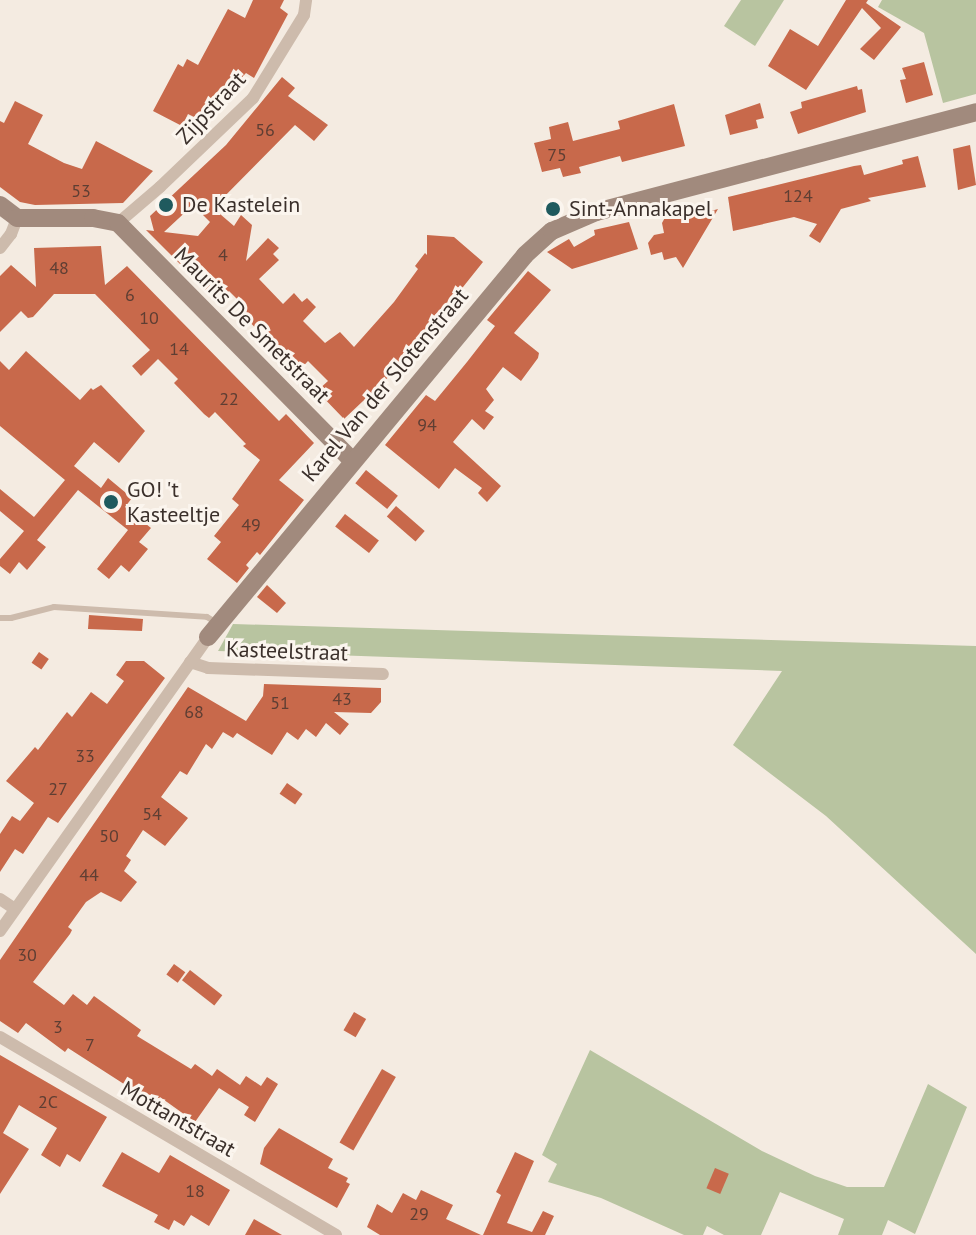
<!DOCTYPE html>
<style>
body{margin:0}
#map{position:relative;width:976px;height:1235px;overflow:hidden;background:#f4ebe1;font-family:"PT Sans",sans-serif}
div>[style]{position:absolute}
.green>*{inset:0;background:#b8c4a0}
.building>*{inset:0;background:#c8694b;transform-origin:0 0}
.lane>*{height:6px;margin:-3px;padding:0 3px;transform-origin:3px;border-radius:3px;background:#cdbbac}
.street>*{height:12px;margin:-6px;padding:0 6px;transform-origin:6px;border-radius:6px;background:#cdbbac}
.secondary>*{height:18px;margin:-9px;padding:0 9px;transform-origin:9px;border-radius:9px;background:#a18a7d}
.dots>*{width:22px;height:22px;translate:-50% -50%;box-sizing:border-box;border:4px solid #fbf5ee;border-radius:50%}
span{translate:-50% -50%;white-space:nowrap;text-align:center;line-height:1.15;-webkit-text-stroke:6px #fbf5ee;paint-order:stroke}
.number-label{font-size:18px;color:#5e3e33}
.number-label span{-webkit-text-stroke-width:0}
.street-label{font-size:22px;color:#3b302b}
.poi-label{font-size:22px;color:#3b302b}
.left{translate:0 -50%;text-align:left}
</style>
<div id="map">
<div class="green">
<div style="clip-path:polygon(741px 0,784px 0,755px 46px,724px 26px)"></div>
<div style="clip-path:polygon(882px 0,976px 0,976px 94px,943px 103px,924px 33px,878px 7px)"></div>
<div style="clip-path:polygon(233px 624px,976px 646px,976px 954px,826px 816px,733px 745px,782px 671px,218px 651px)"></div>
<div style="clip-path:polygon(590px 1050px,762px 1151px,815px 1176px,847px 1187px,884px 1187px,928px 1084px,967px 1107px,915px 1234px,888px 1220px,882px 1235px,838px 1235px,844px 1219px,780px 1192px,761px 1235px,724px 1235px,707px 1226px,703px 1235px,684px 1235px,601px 1198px,548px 1182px,557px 1164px,542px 1155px)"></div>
</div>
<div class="building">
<div style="clip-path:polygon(253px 0,284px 0,280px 8px,288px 14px,254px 78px,246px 73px,213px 109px,206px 123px,188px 114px,182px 126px,153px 111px,178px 64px,183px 67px,187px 59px,198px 65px,228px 9px,245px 18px)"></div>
<div style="clip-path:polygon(846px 0,868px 0,866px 3px,901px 27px,874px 60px,860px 49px,881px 28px,862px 8px,806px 90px,768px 66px,790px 29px,818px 46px)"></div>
<div style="clip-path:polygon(924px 62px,933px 95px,906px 103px,900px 80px,906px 79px,902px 68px)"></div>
<div style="clip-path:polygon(evenodd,282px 77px,295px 88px,288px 96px,328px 125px,314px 141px,295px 125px,213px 208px,234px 226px,241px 215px,252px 225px,246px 261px,268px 238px,279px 248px,273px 254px,279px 260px,259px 279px,283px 304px,294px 293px,302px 302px,307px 298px,316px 307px,303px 321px,325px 343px,340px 332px,354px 347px,394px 302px,418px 269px,415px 266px,425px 253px,427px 255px,427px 235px,454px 237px,483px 262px,399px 367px,344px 419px,317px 391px,328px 381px,308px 361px,298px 372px,244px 316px,241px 313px,246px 308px,229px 291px,218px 302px,146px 230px,154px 231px,150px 216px,226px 145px,282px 77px,193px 205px,210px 222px,198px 236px,164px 232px,193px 205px)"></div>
<div style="clip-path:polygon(857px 86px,858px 90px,862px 89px,866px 112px,798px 134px,790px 112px,802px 108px,801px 102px)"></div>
<div style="clip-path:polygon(15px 101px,43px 115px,28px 144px,64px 163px,82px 169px,96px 141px,153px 171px,123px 203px,35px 205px,20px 202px,0 187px,0 121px,4px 123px)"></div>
<div style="clip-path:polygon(760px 103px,764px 118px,756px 120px,758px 128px,730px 135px,725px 115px)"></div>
<div style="clip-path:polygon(674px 104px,685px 146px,622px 162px,620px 156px,579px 167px,581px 173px,563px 177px,560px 168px,542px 172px,534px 143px,551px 139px,549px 127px,568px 122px,573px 141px,620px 129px,618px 121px)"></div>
<div style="clip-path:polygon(970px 145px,976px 185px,958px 190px,953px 149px)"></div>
<div style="clip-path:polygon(918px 156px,926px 187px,868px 198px,871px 201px,841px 209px,820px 243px,809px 236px,817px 224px,794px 217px,733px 231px,728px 197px,854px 166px,861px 165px,864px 175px,903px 164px,902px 160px)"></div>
<div style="clip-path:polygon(702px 204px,704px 213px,718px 209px,683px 268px,676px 257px,664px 260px,662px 252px,651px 255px,648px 243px,654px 235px,664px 233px,662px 223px,668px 212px)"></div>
<div style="clip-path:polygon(629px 222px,638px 249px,572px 269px,547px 252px,569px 239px,574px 247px,595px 235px,594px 230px)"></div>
<div style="clip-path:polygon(101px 246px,105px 285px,127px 266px,279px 421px,286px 414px,314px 443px,279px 480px,304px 500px,260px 555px,257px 552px,246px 565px,249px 568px,237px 583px,207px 559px,221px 542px,214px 536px,239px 505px,232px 499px,260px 460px,243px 446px,246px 444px,215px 412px,209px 418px,204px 414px,174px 383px,178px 379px,158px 359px,141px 376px,132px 366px,150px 350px,95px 294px,54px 294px,33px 317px,28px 318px,21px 311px,0 332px,0 276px,11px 265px,36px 287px,34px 248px)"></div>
<div style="clip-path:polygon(528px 271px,551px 290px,514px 333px,539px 353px,538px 358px,521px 381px,503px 367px,486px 389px,494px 400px,485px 411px,494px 417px,484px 430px,472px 419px,453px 442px,501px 486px,487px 502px,478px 493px,482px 488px,455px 468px,439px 489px,385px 445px,426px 395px,435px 401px,467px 362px,495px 326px,487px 320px)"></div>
<div style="clip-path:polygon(26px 351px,80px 400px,91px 388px,93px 390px,101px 385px,145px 431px,119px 463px,94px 442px,74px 466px,101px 488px,108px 478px,132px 498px,125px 507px,151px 528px,139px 542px,148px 549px,129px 572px,121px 565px,109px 579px,97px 569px,128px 530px,78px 490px,37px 540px,46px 547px,27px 570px,19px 562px,10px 574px,0 566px,0 559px,24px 531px,0 511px,0 489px,34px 517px,65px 480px,0 426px,0 361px,9px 370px)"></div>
<div style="left:366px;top:470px;width:41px;height:17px;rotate:39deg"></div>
<div style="left:396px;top:506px;width:38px;height:14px;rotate:41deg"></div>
<div style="left:345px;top:514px;width:43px;height:16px;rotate:38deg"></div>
<div style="clip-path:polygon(267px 585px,286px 603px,277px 613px,257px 597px)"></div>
<div style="clip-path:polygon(89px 615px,143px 619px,142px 631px,88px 629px)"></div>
<div style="left:39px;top:652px;width:12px;height:13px;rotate:35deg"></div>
<div style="clip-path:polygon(126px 661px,144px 661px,165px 678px,58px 823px,48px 817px,23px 854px,15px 849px,0 872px,0 834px,12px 816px,20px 821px,34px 803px,6px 781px,35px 747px,38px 750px,67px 712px,72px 717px,91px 692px,107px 704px,124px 681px,116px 675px)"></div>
<div style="clip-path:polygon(264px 684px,381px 688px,381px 702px,371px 713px,334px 712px,349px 724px,340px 735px,326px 723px,316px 737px,306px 729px,298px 740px,287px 732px,272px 755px,237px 733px,233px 738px,223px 732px,212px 749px,206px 744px,187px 775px,180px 771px,161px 797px,188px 818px,165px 846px,143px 830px,126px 856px,131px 860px,124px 871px,137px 882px,121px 902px,101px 892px,86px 902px,68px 927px,72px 930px,70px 934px,33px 982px,64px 1005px,73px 994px,87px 1005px,94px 996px,141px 1030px,137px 1036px,191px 1069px,195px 1064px,212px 1076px,217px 1069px,240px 1085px,246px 1076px,261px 1086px,267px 1077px,278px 1084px,255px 1122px,244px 1115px,249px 1107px,219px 1088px,195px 1122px,160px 1097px,155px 1104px,68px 1048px,65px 1052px,26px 1023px,18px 1033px,0 1021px,0 960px,188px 687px,246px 721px,263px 696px)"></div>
<div style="left:287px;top:783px;width:19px;height:13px;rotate:35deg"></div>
<div style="left:174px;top:964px;width:14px;height:13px;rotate:36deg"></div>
<div style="left:190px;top:970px;width:41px;height:13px;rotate:38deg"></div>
<div style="left:354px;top:1012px;width:14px;height:21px;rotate:30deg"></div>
<div style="clip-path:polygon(0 1055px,107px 1117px,80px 1162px,67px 1154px,60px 1167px,41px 1155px,57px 1128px,19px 1105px,3px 1133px,29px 1149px,0 1194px)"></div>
<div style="left:382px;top:1069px;width:16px;height:85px;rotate:30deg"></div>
<div style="clip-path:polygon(279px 1128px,333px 1159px,328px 1168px,348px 1178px,346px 1182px,350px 1184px,337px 1208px,260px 1164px,264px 1148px)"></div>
<div style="clip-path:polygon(122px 1152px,159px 1173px,170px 1155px,230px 1190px,209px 1226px,191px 1215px,184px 1226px,174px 1220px,169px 1230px,154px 1222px,158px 1215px,102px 1186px)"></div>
<div style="clip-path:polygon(515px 1152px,534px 1161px,507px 1223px,532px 1232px,543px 1211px,554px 1216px,545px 1235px,483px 1235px,501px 1195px,496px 1192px)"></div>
<div style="left:715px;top:1168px;width:15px;height:22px;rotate:23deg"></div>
<div style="clip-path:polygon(421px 1190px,453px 1205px,446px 1219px,481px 1235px,380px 1235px,367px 1227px,377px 1204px,392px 1213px,403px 1193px,416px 1200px)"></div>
<div style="clip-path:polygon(254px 1219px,282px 1235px,245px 1235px)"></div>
</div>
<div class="lane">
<div style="left:0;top:618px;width:11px"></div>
<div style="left:11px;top:618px;width:44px;rotate:-14.3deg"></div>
<div style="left:54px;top:607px;width:153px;rotate:3.7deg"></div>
<div style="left:207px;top:617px;width:12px;rotate:31deg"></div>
</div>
<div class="street">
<div style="left:118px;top:223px;width:55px;rotate:-40.6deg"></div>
<div style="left:160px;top:187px;width:129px;rotate:-43.7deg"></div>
<div style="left:253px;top:98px;width:97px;rotate:-58.4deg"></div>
<div style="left:304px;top:15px;width:15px;rotate:-82deg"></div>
<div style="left:0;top:248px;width:18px;rotate:-52deg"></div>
<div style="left:11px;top:234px;width:17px;rotate:-69deg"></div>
<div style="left:190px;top:662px;width:19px;rotate:18deg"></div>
<div style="left:208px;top:668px;width:175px;rotate:2deg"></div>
<div style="left:0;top:899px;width:18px;rotate:34deg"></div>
<div style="left:0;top:931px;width:360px;rotate:-54.7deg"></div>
<div style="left:0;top:1037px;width:390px;rotate:30.5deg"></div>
</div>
<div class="secondary">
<div style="left:0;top:205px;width:21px;rotate:37deg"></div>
<div style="left:17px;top:218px;width:76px"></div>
<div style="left:93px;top:218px;width:25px;rotate:11deg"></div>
<div style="left:118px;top:223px;width:334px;rotate:45.4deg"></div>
<div style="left:208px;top:637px;width:496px;rotate:-50.3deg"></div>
<div style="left:525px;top:255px;width:36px;rotate:-42deg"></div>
<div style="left:552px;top:231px;width:48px;rotate:-23.4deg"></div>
<div style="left:596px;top:212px;width:393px;rotate:-14.7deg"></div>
</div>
<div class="dots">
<div style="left:166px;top:205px;background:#1f5a5e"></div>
<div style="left:553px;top:209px;background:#1f5a5e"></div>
<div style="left:111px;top:502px;background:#1f5a5e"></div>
</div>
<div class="number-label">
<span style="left:265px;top:130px">56</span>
<span style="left:557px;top:155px">75</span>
<span style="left:81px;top:191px">53</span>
<span style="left:798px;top:196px">124</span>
<span style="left:223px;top:255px">4</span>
<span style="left:59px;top:268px">48</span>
<span style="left:130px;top:295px">6</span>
<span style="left:149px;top:318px">10</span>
<span style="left:179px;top:349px">14</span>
<span style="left:229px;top:399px">22</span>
<span style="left:427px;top:425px">94</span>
<span style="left:251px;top:525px">49</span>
<span style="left:342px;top:699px">43</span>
<span style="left:280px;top:703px">51</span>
<span style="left:194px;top:712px">68</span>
<span style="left:85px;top:756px">33</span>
<span style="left:58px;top:789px">27</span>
<span style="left:152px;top:814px">54</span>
<span style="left:109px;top:836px">50</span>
<span style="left:89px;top:875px">44</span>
<span style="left:27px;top:955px">30</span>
<span style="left:58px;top:1027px">3</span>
<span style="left:90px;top:1045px">7</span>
<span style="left:48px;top:1102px">2C</span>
<span style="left:195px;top:1191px">18</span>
<span style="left:419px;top:1214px">29</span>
</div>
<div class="street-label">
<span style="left:211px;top:108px;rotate:-47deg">Zijpstraat</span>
<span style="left:252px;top:325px;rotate:45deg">Maurits De Smetstraat</span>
<span style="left:385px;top:385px;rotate:-50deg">Karel Van der Slotenstraat</span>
<span style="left:287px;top:651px;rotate:2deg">Kasteelstraat</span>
<span style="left:178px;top:1119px;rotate:30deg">Mottantstraat</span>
</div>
<div class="poi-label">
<span class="left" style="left:182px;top:205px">De Kastelein</span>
<span class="left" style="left:569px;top:209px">Sint-Annakapel</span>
<span class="left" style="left:127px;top:502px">GO! 't<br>Kasteeltje</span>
</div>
</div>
